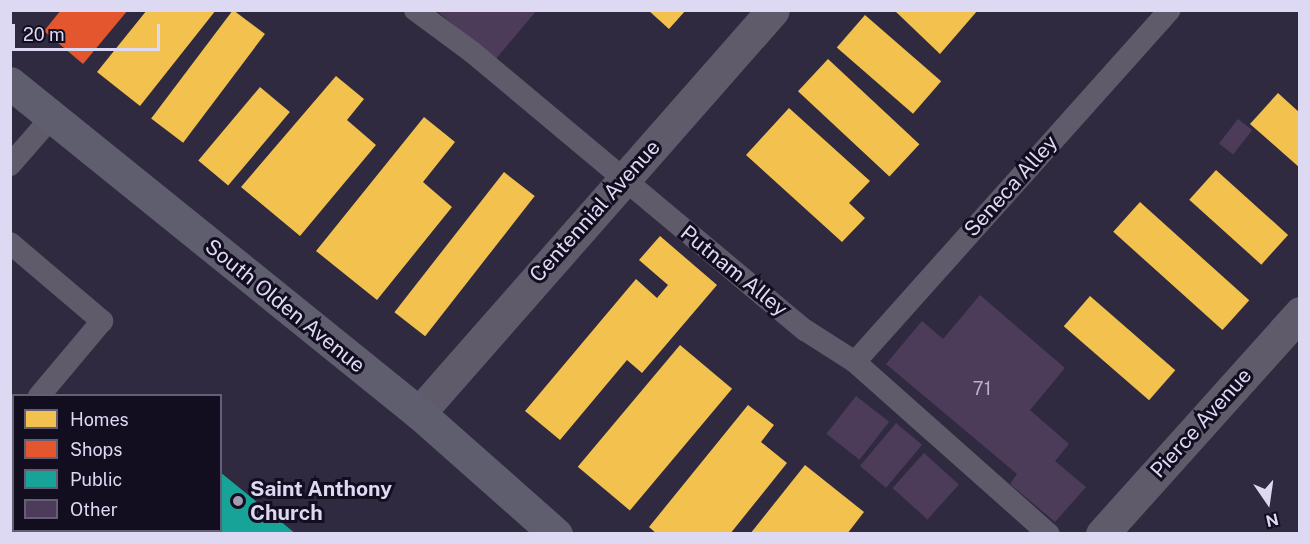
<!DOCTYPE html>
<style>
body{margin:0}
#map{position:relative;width:1310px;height:544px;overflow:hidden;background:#2f2a3f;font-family:"Public Sans",sans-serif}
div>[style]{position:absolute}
.homes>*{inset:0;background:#f2c14e;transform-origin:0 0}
.shops>*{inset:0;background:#e4572e}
.public>*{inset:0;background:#17a398}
.building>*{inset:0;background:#4c3c5a;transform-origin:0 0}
.service>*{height:22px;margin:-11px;padding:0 11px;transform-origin:11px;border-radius:11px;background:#5f5b6b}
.minor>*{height:33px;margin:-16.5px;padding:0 16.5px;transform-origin:16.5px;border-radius:16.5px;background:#5f5b6b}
.secondary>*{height:33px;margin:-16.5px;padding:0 16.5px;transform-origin:16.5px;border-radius:16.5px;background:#5e5e6e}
.dots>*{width:16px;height:16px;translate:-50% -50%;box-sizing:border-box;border:3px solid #120e1f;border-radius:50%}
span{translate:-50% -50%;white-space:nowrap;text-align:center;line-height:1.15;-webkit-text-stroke:6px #120e1f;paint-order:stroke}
.number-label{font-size:18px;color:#bab2cd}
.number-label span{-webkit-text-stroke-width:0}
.street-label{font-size:21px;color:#ded9f3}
.poi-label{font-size:21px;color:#ded9f3;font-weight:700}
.left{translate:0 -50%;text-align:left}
.frame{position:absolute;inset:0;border:12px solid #ded9f3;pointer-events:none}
.legend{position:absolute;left:12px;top:394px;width:210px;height:138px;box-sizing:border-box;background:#120e1f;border:2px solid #645f74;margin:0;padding:8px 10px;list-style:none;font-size:18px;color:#ded9f3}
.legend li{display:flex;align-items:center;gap:12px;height:30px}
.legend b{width:30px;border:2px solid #645f74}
.north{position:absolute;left:1238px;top:472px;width:60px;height:60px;-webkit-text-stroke:4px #120e1f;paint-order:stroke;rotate:167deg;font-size:16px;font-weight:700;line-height:24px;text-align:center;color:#ded9f3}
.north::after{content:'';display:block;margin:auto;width:21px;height:27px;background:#ded9f3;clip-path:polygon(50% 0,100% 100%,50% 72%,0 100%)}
.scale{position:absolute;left:12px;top:24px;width:148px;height:27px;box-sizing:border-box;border:3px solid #ded9f3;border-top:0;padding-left:8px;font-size:18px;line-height:21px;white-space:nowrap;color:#ded9f3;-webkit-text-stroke:4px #120e1f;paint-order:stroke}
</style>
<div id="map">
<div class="homes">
<div style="clip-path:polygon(147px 10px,216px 10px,140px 106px,97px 72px)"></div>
<div style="left:233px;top:10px;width:40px;height:136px;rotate:37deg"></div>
<div style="clip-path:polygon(648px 10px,686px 10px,669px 29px)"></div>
<div style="clip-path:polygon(894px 10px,978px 10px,940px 54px)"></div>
<div style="left:865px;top:15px;width:101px;height:43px;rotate:41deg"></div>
<div style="left:828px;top:59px;width:125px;height:44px;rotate:43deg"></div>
<div style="clip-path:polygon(336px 76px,364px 99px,347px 120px,376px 145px,300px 236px,241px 187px)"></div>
<div style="left:260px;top:87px;width:39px;height:96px;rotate:40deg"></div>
<div style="clip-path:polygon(1278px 93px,1300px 113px,1300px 168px,1250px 124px)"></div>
<div style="clip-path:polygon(789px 108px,870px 181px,849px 203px,865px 218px,842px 242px,746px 155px)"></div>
<div style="clip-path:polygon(424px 117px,455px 142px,423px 182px,452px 207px,377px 300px,316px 251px)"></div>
<div style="left:1216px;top:170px;width:97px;height:40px;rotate:42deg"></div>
<div style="left:504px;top:172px;width:39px;height:178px;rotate:38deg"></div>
<div style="left:1140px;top:202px;width:147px;height:40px;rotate:42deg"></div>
<div style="clip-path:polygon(660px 236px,717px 285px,642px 373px,627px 360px,560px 440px,525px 411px,636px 279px,657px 298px,668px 285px,639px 260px)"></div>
<div style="left:1090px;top:296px;width:113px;height:40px;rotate:41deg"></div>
<div style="left:680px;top:345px;width:68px;height:159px;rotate:40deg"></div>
<div style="clip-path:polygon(748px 405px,774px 425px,761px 442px,787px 463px,730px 534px,657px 534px,649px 527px)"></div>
<div style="clip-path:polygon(805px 465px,864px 512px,847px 534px,750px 534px)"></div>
</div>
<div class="shops">
<div style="clip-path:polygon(61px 10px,128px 10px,83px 64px,44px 31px)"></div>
</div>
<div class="public">
<div style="clip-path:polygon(220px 472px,296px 534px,138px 534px,220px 530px)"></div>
</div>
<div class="building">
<div style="clip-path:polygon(436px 10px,537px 10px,495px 60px)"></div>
<div style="left:1238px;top:119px;width:18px;height:31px;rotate:38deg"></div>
<div style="clip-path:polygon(980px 295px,1065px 368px,1030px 410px,1069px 444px,1055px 461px,1086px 487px,1055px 522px,1010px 484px,1017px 474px,886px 364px,922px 321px,943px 339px)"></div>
<div style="left:856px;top:396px;width:42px;height:48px;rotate:38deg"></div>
<div style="left:896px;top:423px;width:34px;height:56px;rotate:40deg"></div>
<div style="left:924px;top:453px;width:47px;height:47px;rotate:42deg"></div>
</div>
<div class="service">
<div style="left:415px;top:10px;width:71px;rotate:36.4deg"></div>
<div style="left:472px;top:52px;width:434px;rotate:39.9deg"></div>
<div style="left:805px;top:330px;width:59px;rotate:32.6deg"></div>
<div style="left:855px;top:362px;width:259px;rotate:41.6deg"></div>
<div style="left:10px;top:165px;width:64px;rotate:-48.8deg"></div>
<div style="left:10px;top:243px;width:121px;rotate:40.3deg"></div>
<div style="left:102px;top:321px;width:98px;rotate:130deg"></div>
<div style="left:855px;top:362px;width:472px;rotate:-48.2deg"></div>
<div style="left:10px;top:430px;width:6px;rotate:-45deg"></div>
</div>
<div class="minor">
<div style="left:419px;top:413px;width:536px;rotate:-48.7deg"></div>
<div style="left:1102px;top:534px;width:297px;rotate:-48.1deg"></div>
</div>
<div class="secondary">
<div style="left:10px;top:83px;width:526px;rotate:38.9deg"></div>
<div style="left:419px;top:413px;width:183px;rotate:41.5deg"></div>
</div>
<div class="dots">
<div style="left:238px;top:501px;background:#a19cb4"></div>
</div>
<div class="number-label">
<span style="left:982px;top:389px">71</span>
</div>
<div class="street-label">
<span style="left:1011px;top:186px;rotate:-48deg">Seneca Alley</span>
<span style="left:595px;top:211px;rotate:-48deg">Centennial Avenue</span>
<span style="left:734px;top:271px;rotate:39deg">Putnam Alley</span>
<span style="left:285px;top:306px;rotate:39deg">South Olden Avenue</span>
<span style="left:1201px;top:423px;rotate:-48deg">Pierce Avenue</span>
</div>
<div class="poi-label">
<span class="left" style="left:250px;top:501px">Saint Anthony<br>Church</span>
</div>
<div class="frame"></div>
<ul class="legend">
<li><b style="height:16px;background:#f2c14e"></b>Homes</li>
<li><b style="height:16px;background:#e4572e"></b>Shops</li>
<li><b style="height:16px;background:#17a398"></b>Public</li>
<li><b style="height:16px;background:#4c3c5a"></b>Other</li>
</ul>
<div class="north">N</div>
<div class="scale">20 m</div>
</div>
